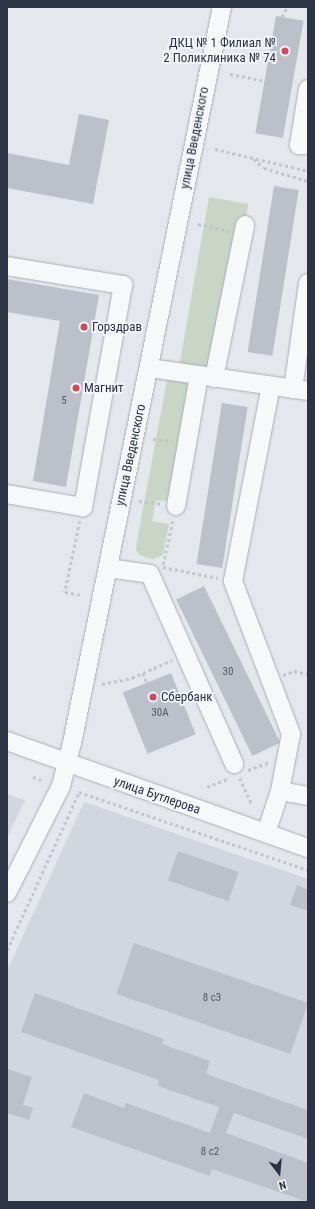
<!DOCTYPE html>
<meta charset="utf-8">
<style>
body{margin:0}
#map{position:relative;width:315px;height:1209px;overflow:hidden;background:#e4e7ec;font-family:"Roboto Condensed",sans-serif}
div>[style]{position:absolute}
.built>*{inset:0;background:#d2d6de}
.green>*{inset:0;background:#c9d6c5;transform-origin:0 0}
.building>*{inset:0;background:#bbc0ca;transform-origin:0 0}
.path>*{height:2.5px;margin-top:-1.25px;transform-origin:0;background:repeating-linear-gradient(90deg,#c2c5cb 0 3px,transparent 0 6px)}
.roads{filter:drop-shadow(0 0 1px #a9aeb7) drop-shadow(0 0 1px #a9aeb7)}
.minor>*{height:18px;margin:-9px;padding:0 9px;transform-origin:9px;border-radius:9px;background:#f7f8fa}
.dots>*{width:11px;height:11px;translate:-50% -50%;box-sizing:border-box;border:2px solid #f4f6f9;border-radius:50%}
span{translate:-50% -50%;white-space:nowrap;text-align:center;line-height:1.15;-webkit-text-stroke:3.5px #f4f6f9;paint-order:stroke}
.number-label{font-size:11px;color:#4f5766}
.number-label span{-webkit-text-stroke-width:0}
.poi-label{font-size:13px;color:#2b3445}
.right{translate:-100% -50%;text-align:right}
.left{translate:0 -50%;text-align:left}
.street-label{font-size:13px;color:#2b3445}
.frame{position:absolute;inset:0;border:8px solid #2b3445;pointer-events:none}
.north{position:absolute;left:259px;top:1153px;width:40px;height:40px;-webkit-text-stroke:3px #f4f6f9;paint-order:stroke;rotate:164deg;font-size:11px;font-weight:700;line-height:16px;text-align:center;color:#2b3445}
.north::after{content:'';display:block;margin:auto;width:14px;height:18px;background:#2b3445;clip-path:polygon(50% 0,100% 100%,50% 72%,0 100%)}
</style>
<div id="map">
<div class="built">
<div style="clip-path:polygon(7px 794px,25px 800px,7px 838px)"></div>
<div style="clip-path:polygon(84px 802px,308px 879px,308px 1202px,7px 1202px,7px 971px)"></div>
</div>
<div class="green">
<div style="left:209px;top:197px;width:40px;height:170px;rotate:10deg"></div>
<div style="clip-path:polygon(168px 375px,195px 379px,173px 502px,156px 500px,152px 521px,169px 524px,163px 555px,152px 559px,140px 555px,136px 550px,137px 541px)"></div>
</div>
<div class="building">
<div style="left:276px;top:16px;width:28px;height:119px;rotate:10deg"></div>
<div style="clip-path:polygon(79px 114px,109px 120px,93px 204px,7px 188px,7px 153px,69px 165px)"></div>
<div style="left:274px;top:186px;width:25px;height:168px;rotate:9deg"></div>
<div style="clip-path:polygon(7px 279px,99px 295px,66px 487px,33px 481px,60px 321px,7px 312px)"></div>
<div style="left:222px;top:403px;width:26px;height:163px;rotate:9deg"></div>
<div style="left:204px;top:586px;width:174px;height:31px;rotate:64deg"></div>
<div style="left:171px;top:673px;width:66px;height:52px;rotate:68deg"></div>
<div style="left:178px;top:851px;width:64px;height:31px;rotate:19deg"></div>
<div style="clip-path:polygon(297px 885px,308px 890px,308px 911px,290px 905px)"></div>
<div style="left:134px;top:943px;width:184px;height:54px;rotate:19deg"></div>
<div style="clip-path:polygon(35px 993px,164px 1039px,162px 1044px,210px 1061px,206px 1074px,308px 1110px,308px 1139px,234px 1113px,226px 1133px,308px 1163px,308px 1202px,212px 1169px,210px 1176px,71px 1127px,84px 1093px,124px 1108px,126px 1103px,210px 1133px,219px 1107px,158px 1086px,159px 1080px,21px 1032px)"></div>
<div style="clip-path:polygon(7px 1069px,32px 1077px,23px 1105px,33px 1108px,29px 1120px,7px 1113px)"></div>
</div>
<div class="path">
<div style="left:282px;top:17px;width:11px;rotate:-63deg"></div>
<div style="left:230px;top:74px;width:36px;rotate:11deg"></div>
<div style="left:215px;top:149px;width:96px;rotate:13.3deg"></div>
<div style="left:254px;top:159px;width:13px;rotate:42deg"></div>
<div style="left:264px;top:168px;width:46px;rotate:16.5deg"></div>
<div style="left:198px;top:224px;width:32px;rotate:13deg"></div>
<div style="left:153px;top:439px;width:19px;rotate:6deg"></div>
<div style="left:139px;top:501px;width:23px;rotate:7deg"></div>
<div style="left:80px;top:521px;width:73px;rotate:101.9deg"></div>
<div style="left:65px;top:592px;width:16px;rotate:11deg"></div>
<div style="left:173px;top:521px;width:47px;rotate:102.3deg"></div>
<div style="left:163px;top:567px;width:56px;rotate:11.3deg"></div>
<div style="left:143px;top:673px;width:11px;rotate:68deg"></div>
<div style="left:283px;top:675px;width:12px;rotate:-20deg"></div>
<div style="left:294px;top:671px;width:14px;rotate:12deg"></div>
<div style="left:102px;top:684px;width:31px;rotate:-11deg"></div>
<div style="left:132px;top:678px;width:44px;rotate:-24.2deg"></div>
<div style="left:248px;top:770px;width:23px;rotate:-20deg"></div>
<div style="left:33px;top:777px;width:9px;rotate:21deg"></div>
<div style="left:240px;top:778px;width:30px;rotate:66deg"></div>
<div style="left:207px;top:787px;width:24px;rotate:-22deg"></div>
<div style="left:7px;top:950px;width:174px;rotate:-65.5deg"></div>
<div style="left:79px;top:792px;width:242px;rotate:18.8deg"></div>
</div>
<div class="roads">
<div class="minor">
<div style="left:308px;top:89px;width:57px;rotate:99.1deg"></div>
<div style="left:299px;top:145px;width:9px"></div>
<div style="left:7px;top:266px;width:118px;rotate:9.3deg"></div>
<div style="left:123px;top:285px;width:226px;rotate:100.2deg"></div>
<div style="left:83px;top:507px;width:77px;rotate:-170.3deg"></div>
<div style="left:149px;top:368px;width:161px;rotate:8.2deg"></div>
<div style="left:214px;top:378px;width:156px;rotate:-78.5deg"></div>
<div style="left:293px;top:389px;width:107px;rotate:-81.9deg"></div>
<div style="left:176px;top:506px;width:133px;rotate:-80deg"></div>
<div style="left:108px;top:568px;width:42px;rotate:8.1deg"></div>
<div style="left:150px;top:574px;width:208px;rotate:66.1deg"></div>
<div style="left:7px;top:741px;width:319px;rotate:19.6deg"></div>
<div style="left:280px;top:791px;width:28px;rotate:10deg"></div>
<div style="left:266px;top:833px;width:44px;rotate:-71.6deg"></div>
<div style="left:280px;top:791px;width:58px;rotate:-79.1deg"></div>
<div style="left:291px;top:734px;width:164px;rotate:-110.8deg"></div>
<div style="left:233px;top:581px;width:199px;rotate:-79deg"></div>
<div style="left:7px;top:893px;width:120px;rotate:-63.2deg"></div>
<div style="left:61px;top:786px;width:44px;rotate:-75.7deg"></div>
<div style="left:72px;top:743px;width:751px;rotate:-78.48deg"></div>
</div>
</div>
<div class="dots">
<div style="left:285px;top:51px;background:#d1495b"></div>
<div style="left:84px;top:327px;background:#d1495b"></div>
<div style="left:76px;top:388px;background:#d1495b"></div>
<div style="left:153px;top:697px;background:#d1495b"></div>
</div>
<div class="number-label">
<span style="left:64px;top:401px">5</span>
<span style="left:228px;top:672px">30</span>
<span style="left:160px;top:713px">30А</span>
<span style="left:212px;top:998px">8 с3</span>
<span style="left:210px;top:1152px">8 с2</span>
</div>
<div class="poi-label">
<span class="right" style="left:276px;top:51px">ДКЦ № 1 Филиал №<br>2 Поликлиника № 74</span>
<span class="left" style="left:92px;top:327px">Горздрав</span>
<span class="left" style="left:84px;top:388px">Магнит</span>
<span class="left" style="left:161px;top:697px">Сбербанк</span>
</div>
<div class="street-label">
<span style="left:195px;top:138px;rotate:-79deg">улица Введенского</span>
<span style="left:131px;top:455px;rotate:-78deg">улица Введенского</span>
<span style="left:157px;top:796px;rotate:19deg">улица Бутлерова</span>
</div>
<div class="frame"></div>
<div class="north">N</div>
</div>
